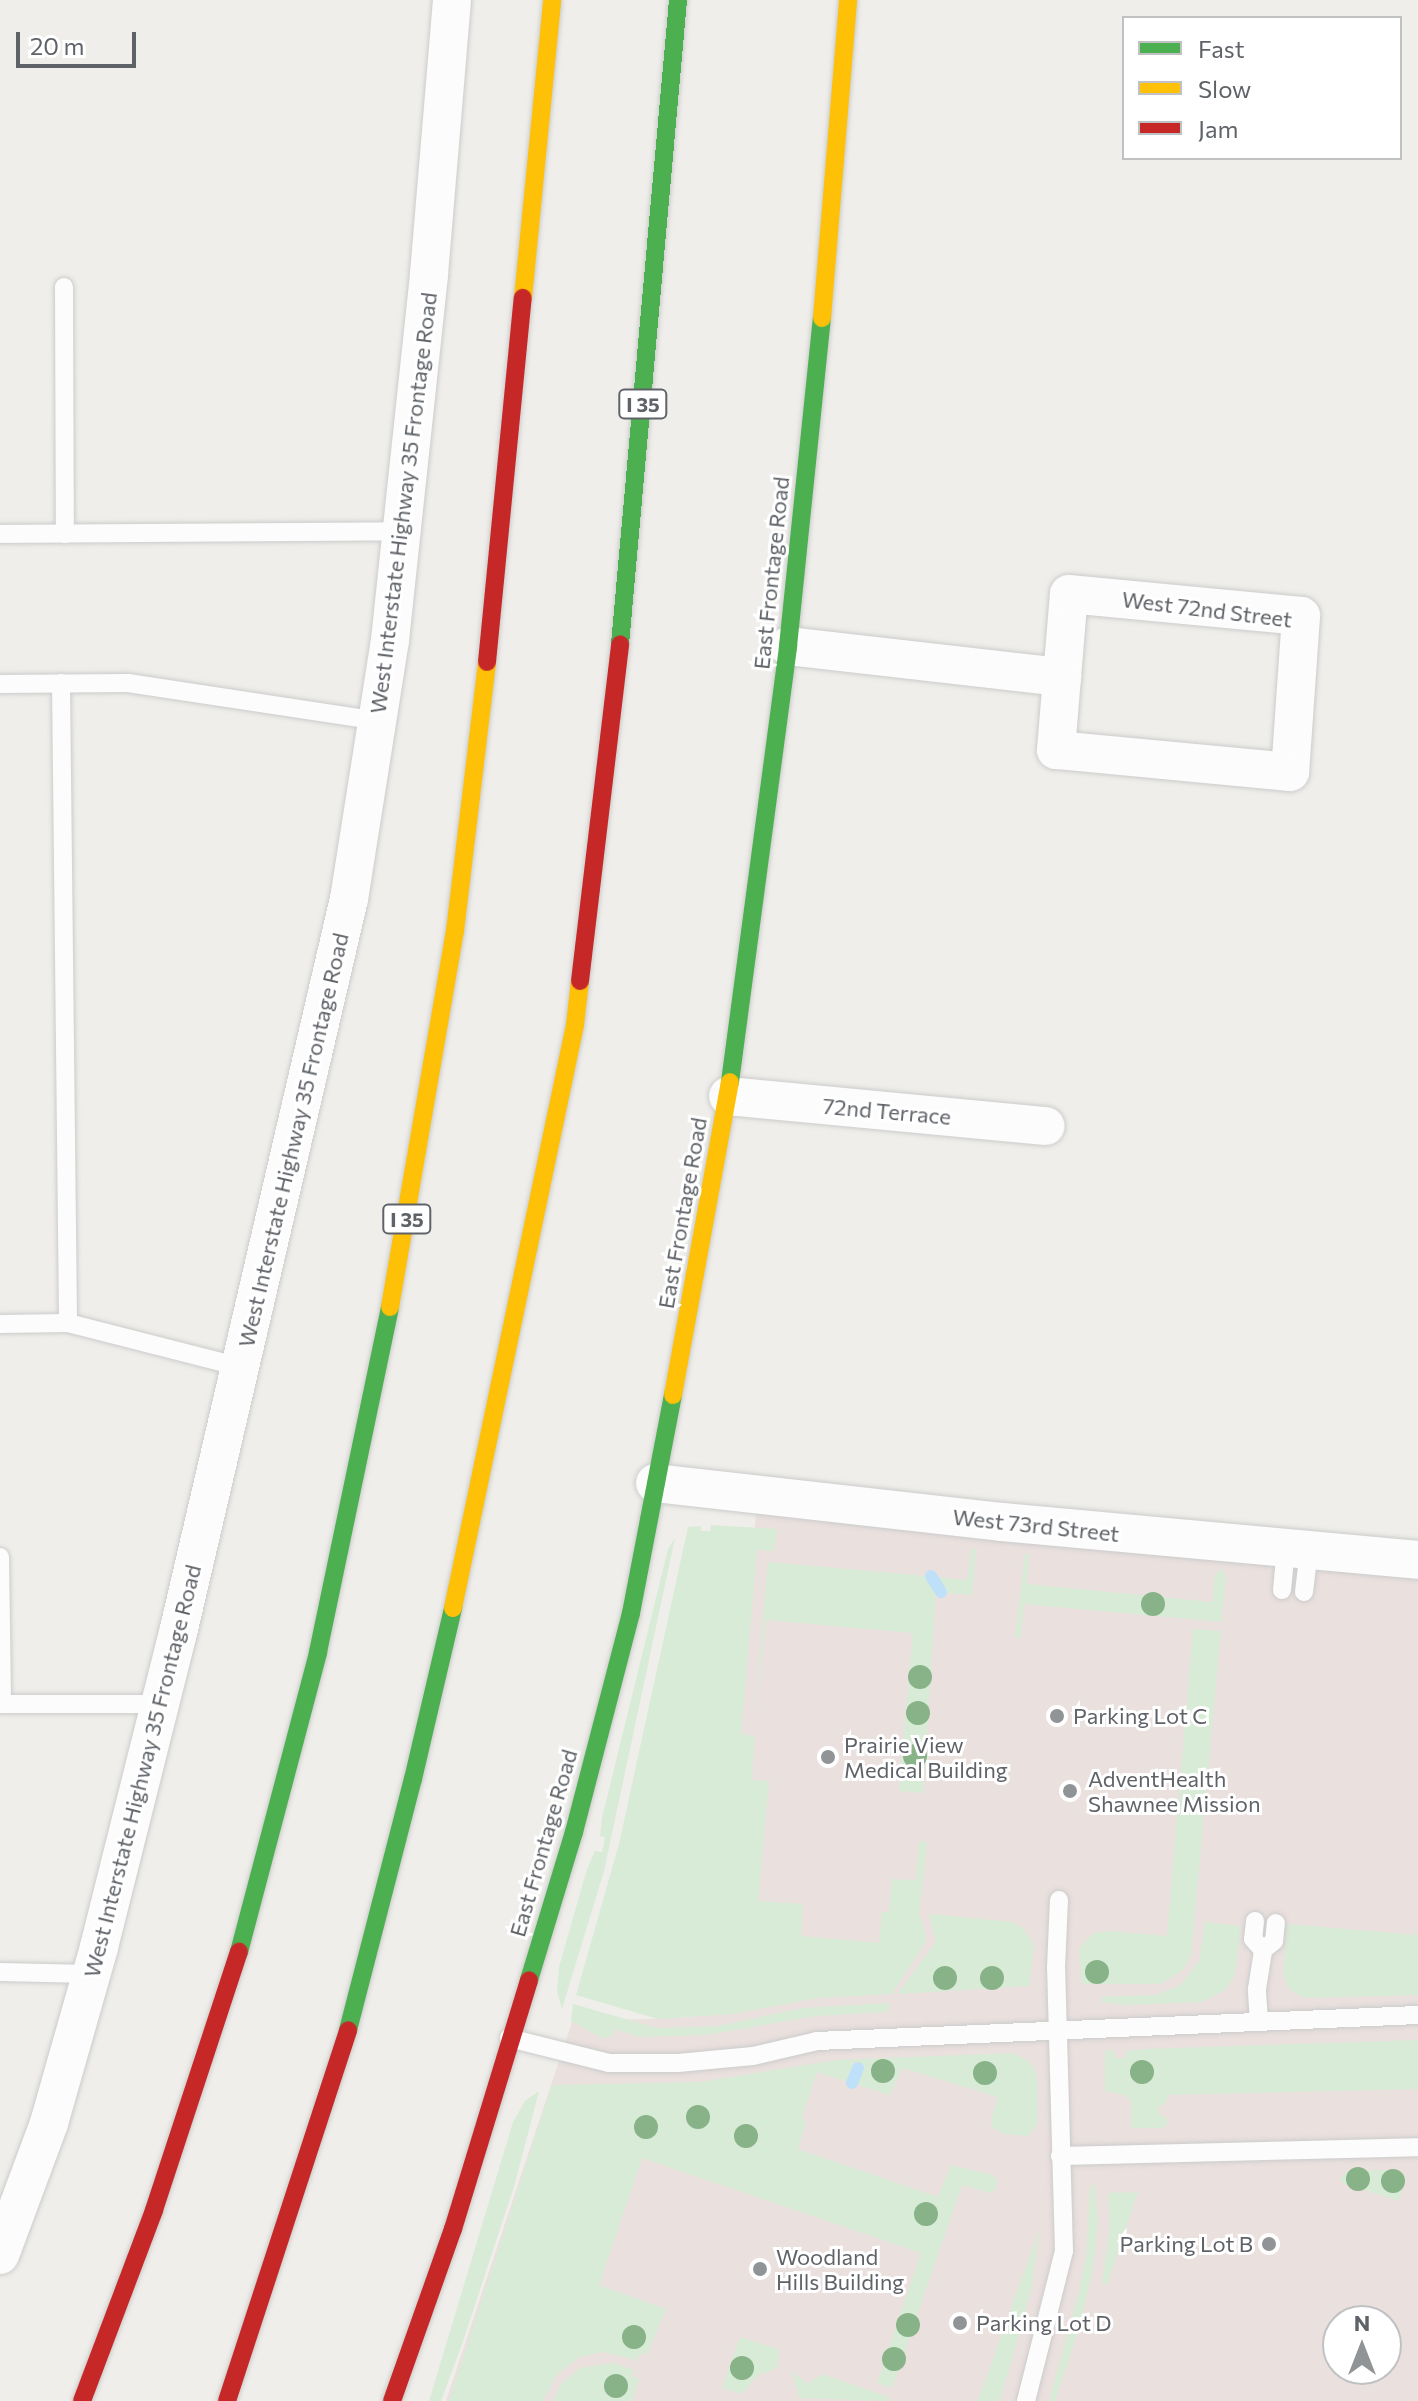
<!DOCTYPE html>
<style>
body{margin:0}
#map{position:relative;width:1418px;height:2401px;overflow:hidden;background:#efeeea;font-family:Commissioner,sans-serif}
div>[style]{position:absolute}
.medical>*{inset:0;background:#eae0de}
.green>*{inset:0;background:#d8ebd6}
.stream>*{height:12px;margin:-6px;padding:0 6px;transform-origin:6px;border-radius:6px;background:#bfe0f9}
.roads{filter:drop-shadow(0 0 2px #cbcccc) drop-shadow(0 0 2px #cbcccc)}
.lane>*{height:18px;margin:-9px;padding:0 9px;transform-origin:9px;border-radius:9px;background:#fdfcfc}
.street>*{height:38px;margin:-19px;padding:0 19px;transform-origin:19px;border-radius:19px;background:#fdfcfc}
.fast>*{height:18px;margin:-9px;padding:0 9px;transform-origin:9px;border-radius:9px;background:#4caf50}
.slow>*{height:18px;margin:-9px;padding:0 9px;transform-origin:9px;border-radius:9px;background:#ffc107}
.jam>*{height:18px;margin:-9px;padding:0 9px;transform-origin:9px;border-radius:9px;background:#c62828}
.trees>*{width:24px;height:24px;margin:-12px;border-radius:50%;background:#88b388}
.dots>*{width:22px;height:22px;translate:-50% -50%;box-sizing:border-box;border:4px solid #fff;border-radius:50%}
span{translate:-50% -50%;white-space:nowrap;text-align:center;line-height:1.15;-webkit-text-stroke:6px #fff;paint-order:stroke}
.shield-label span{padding:2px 6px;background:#fff;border:2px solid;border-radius:6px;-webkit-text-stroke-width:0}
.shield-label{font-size:20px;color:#5f6368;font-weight:700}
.street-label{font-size:22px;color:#5f6368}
.poi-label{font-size:22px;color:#5f6368}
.left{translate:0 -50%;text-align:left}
.right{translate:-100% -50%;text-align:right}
.legend{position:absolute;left:1122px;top:16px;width:280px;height:144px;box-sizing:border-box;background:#fff;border:2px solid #bfc1c3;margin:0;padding:10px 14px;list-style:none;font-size:24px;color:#5f6368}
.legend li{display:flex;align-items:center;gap:16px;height:40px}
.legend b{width:40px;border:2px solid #bfc1c3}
.north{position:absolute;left:1322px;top:2305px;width:80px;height:80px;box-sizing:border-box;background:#fff;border:2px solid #bfc1c3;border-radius:50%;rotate:0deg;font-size:22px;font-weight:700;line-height:32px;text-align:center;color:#5f6368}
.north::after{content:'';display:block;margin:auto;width:28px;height:36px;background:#919496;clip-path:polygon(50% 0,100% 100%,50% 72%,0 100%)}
.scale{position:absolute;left:16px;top:32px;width:120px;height:36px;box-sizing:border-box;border:4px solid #5f6368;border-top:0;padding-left:10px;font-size:24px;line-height:28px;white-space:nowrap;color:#5f6368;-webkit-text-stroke:6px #fff;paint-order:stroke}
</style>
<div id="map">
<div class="medical">
<div style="clip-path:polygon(evenodd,757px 1508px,1418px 1565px,1418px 2401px,446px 2401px,572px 2022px,694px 2017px,757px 1508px,1338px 2321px,1386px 2321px,1386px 2369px,1338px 2369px,1338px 2321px)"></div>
</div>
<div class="green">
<div style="clip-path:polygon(711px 1525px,777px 1529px,774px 1551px,757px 1550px,741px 1734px,755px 1736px,752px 1780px,769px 1781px,758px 1901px,803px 1904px,801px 1936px,879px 1943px,882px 1912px,889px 1912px,892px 1879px,916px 1880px,919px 1841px,927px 1842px,919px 1914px,927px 1940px,892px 1994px,817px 1998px,733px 2014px,658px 2019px,576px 1995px,619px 1844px,688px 1527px,701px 1526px,701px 1531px,710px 1531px)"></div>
<div style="clip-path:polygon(675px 1538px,604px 1871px,562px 2009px,557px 1991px,559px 1967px,587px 1869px,595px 1851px,602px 1852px,605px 1837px,600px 1836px,602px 1818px,668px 1549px)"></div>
<div style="clip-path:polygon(972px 1548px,976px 1550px,972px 1595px,943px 1593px,935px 1577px,967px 1580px)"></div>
<div style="clip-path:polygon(1025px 1553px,1029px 1555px,1027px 1584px,1212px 1602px,1215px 1574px,1223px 1569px,1226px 1576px,1221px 1622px,1024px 1604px,1021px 1636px,1015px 1638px)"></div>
<div style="clip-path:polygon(768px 1562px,926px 1576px,936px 1592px,923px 1793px,899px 1791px,913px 1633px,766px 1620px,754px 1723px)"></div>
<div style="clip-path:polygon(1193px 1629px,1221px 1631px,1191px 1955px,1184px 1969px,1161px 1984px,1082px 1984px,1079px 1949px,1093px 1933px,1108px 1931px,1167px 1936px)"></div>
<div style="clip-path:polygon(929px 1914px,1013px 1922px,1023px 1928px,1034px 1945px,1029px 1986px,898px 1994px,936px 1941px)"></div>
<div style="clip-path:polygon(1204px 1922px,1241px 1926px,1235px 1975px,1225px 1990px,1202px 2002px,1127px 2005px,1102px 2002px,1102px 1997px,1156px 1995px,1181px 1985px,1200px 1959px)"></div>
<div style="clip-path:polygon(1287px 1924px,1418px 1935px,1418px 1995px,1306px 1998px,1296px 1994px,1288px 1988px,1283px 1974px)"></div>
<div style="clip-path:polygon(890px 2003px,887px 2012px,816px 2016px,706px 2035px,640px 2037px,614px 2029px,613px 2036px,602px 2038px,571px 2021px,573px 2004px,657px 2028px,717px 2026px,803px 2008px)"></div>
<div style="clip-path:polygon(1418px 2040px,1418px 2089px,1168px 2095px,1165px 2105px,1159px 2105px,1159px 2115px,1165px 2116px,1168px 2123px,1163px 2128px,1131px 2128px,1131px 2101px,1125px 2095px,1105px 2091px,1105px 2050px,1114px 2051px,1115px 2058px,1126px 2058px,1126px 2051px,1144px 2049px)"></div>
<div style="clip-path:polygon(1012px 2053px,1030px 2062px,1037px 2075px,1038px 2123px,1028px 2136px,1004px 2134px,993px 2128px,991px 2121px,998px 2097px,902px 2068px,890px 2095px,858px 2085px,864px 2064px,854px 2061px,848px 2082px,817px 2072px,802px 2117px,806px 2122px,798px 2149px,938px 2197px,951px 2165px,992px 2175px,997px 2179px,996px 2189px,990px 2193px,962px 2185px,892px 2388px,877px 2383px,921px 2253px,642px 2158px,599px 2285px,666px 2309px,647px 2355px,640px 2353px,637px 2360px,603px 2352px,580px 2357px,557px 2374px,543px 2401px,449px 2401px,552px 2085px,700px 2082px,837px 2060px)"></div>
<div style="clip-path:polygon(539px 2091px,514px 2187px,461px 2347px,441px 2401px,429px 2401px,513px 2122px,525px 2101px)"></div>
<div style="clip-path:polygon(1398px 2170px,1406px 2177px,1399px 2201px,1343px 2183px,1340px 2179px,1348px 2171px)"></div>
<div style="clip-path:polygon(1095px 2182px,1098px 2222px,1093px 2268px,1079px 2329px,1055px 2401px,1049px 2401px,1079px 2292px,1086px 2256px,1090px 2189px)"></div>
<div style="clip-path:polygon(1138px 2192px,1107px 2285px,1102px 2284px,1110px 2226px,1108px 2193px)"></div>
<div style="clip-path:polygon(1039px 2230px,1032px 2286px,1000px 2401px,978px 2401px)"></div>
<div style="clip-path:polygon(740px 2337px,780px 2350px,777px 2368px,758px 2375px,742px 2394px,722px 2388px)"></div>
<div style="clip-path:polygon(614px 2363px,634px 2370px,631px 2376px,639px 2379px,632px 2401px,553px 2401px,561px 2384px,580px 2368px)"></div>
<div style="clip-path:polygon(792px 2371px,808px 2384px,822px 2374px,889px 2397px,888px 2401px,799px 2398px)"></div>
</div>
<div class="stream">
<div style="left:931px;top:1576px;width:19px;rotate:58deg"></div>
<div style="left:852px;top:2083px;width:16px;rotate:-68deg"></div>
</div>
<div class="roads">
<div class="lane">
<div style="left:64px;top:287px;width:247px;rotate:89.8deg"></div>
<div style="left:0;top:534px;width:401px;rotate:-0.4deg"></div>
<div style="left:61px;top:683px;width:640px;rotate:89.37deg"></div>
<div style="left:0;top:684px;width:128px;rotate:-0.4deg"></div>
<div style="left:128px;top:683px;width:253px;rotate:8.6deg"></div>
<div style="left:0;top:1324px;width:68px;rotate:-0.8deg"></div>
<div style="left:68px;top:1323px;width:178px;rotate:14.3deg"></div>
<div style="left:0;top:1557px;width:147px;rotate:89.2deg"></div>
<div style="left:1282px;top:1590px;width:42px;rotate:-84.6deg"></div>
<div style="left:1304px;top:1592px;width:42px;rotate:-83.2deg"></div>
<div style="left:0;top:1704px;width:160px"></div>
<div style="left:1255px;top:1921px;width:18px;rotate:96deg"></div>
<div style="left:1253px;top:1939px;width:15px;rotate:48deg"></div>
<div style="left:0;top:1972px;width:91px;rotate:1.3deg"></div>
<div style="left:1259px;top:2021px;width:32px;rotate:-94deg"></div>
<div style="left:1257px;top:1989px;width:39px;rotate:-81deg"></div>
<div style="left:1263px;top:1950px;width:14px;rotate:-39deg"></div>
<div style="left:1274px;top:1941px;width:18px;rotate:-84deg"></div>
<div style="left:509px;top:2038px;width:103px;rotate:14deg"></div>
<div style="left:609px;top:2063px;width:69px"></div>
<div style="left:678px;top:2063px;width:75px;rotate:-5.3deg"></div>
<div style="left:753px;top:2056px;width:66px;rotate:-13.2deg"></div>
<div style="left:817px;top:2041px;width:602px;rotate:-2.48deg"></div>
<div style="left:1060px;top:2156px;width:358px;rotate:-1.4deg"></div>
<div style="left:1026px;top:2401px;width:155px;rotate:-75.8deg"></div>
<div style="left:1064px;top:2251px;width:283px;rotate:-91.6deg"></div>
<div style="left:1056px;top:1968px;width:68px;rotate:-87.5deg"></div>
</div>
<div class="street">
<div style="left:788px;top:646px;width:276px;rotate:6.5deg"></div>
<div style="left:1062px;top:677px;width:83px;rotate:-85.2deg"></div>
<div style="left:1069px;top:594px;width:233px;rotate:5.4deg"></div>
<div style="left:1301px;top:616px;width:156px;rotate:94deg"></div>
<div style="left:1290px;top:772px;width:235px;rotate:-174.6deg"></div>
<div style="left:1056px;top:750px;width:73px;rotate:-85.3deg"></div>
<div style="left:728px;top:1096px;width:319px;rotate:5.4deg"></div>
<div style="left:655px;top:1483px;width:349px;rotate:6.4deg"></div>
<div style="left:1002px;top:1522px;width:418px;rotate:5.2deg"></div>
<div style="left:0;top:2255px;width:141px;rotate:-69.6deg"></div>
<div style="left:49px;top:2123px;width:183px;rotate:-74.1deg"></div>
<div style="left:99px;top:1947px;width:324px;rotate:-75.9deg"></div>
<div style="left:178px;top:1633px;width:754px;rotate:-76.89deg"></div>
<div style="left:349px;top:899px;width:262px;rotate:-81deg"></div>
<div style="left:390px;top:640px;width:368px;rotate:-83.9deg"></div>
<div style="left:429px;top:274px;width:275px;rotate:-85.2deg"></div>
</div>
<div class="fast">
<div style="left:620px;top:644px;width:647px;rotate:-84.85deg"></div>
<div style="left:730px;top:1082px;width:440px;rotate:-82.4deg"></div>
<div style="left:788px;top:646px;width:330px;rotate:-84.1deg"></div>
<div style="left:239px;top:1952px;width:310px;rotate:-75.2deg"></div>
<div style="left:318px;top:1652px;width:352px;rotate:-78.2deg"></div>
<div style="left:529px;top:1980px;width:155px;rotate:-73.1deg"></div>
<div style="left:574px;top:1832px;width:226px;rotate:-75.4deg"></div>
<div style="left:631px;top:1613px;width:222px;rotate:-79.1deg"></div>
<div style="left:348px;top:2030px;width:259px;rotate:-75.5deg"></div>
<div style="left:413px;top:1779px;width:176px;rotate:-76.8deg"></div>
</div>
<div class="slow">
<div style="left:523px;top:298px;width:299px;rotate:-84.4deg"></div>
<div style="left:822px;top:318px;width:319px;rotate:-85.3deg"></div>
<div style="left:390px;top:1307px;width:382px;rotate:-80.2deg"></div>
<div style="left:455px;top:931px;width:271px;rotate:-83.2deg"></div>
<div style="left:673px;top:1395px;width:318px;rotate:-79.7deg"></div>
<div style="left:453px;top:1608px;width:596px;rotate:-78.18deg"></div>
<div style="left:575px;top:1025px;width:44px;rotate:-83.5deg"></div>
</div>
<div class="jam">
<div style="left:487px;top:662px;width:366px;rotate:-84.4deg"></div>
<div style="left:580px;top:981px;width:339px;rotate:-83.2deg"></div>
<div style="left:82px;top:2401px;width:204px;rotate:-69.3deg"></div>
<div style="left:154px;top:2210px;width:272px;rotate:-71.8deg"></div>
<div style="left:227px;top:2401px;width:390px;rotate:-71.9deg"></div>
<div style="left:392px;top:2401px;width:182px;rotate:-70.5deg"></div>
<div style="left:453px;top:2229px;width:260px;rotate:-73deg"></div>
</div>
</div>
<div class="trees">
<div style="left:1153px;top:1604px"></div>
<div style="left:920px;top:1677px"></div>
<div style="left:918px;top:1713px"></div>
<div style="left:915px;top:1756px"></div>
<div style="left:1097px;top:1972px"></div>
<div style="left:945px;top:1978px"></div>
<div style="left:992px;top:1978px"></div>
<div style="left:883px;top:2071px"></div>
<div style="left:1142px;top:2072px"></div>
<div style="left:985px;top:2073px"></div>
<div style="left:698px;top:2117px"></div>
<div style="left:646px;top:2127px"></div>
<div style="left:746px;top:2136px"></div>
<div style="left:1358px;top:2179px"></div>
<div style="left:1393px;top:2181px"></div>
<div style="left:926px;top:2214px"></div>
<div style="left:908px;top:2325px"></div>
<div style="left:634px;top:2337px"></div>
<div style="left:894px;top:2359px"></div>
<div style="left:742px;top:2368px"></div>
<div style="left:616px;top:2386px"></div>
</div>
<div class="dots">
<div style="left:1057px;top:1716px;background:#919496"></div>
<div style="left:828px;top:1757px;background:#919496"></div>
<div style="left:1070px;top:1791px;background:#919496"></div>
<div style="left:1269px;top:2244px;background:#919496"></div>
<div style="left:760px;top:2269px;background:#919496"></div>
<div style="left:960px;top:2323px;background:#919496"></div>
</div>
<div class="shield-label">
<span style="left:643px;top:404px">I 35</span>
<span style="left:407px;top:1219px">I 35</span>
</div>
<div class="street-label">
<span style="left:403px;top:503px;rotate:-83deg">West Interstate Highway 35 Frontage Road</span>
<span style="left:771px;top:573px;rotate:-84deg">East Frontage Road</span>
<span style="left:1207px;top:609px;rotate:7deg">West 72nd Street</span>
<span style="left:887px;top:1111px;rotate:5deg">72nd Terrace</span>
<span style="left:293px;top:1140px;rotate:-77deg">West Interstate Highway 35 Frontage Road</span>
<span style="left:682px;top:1213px;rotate:-80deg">East Frontage Road</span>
<span style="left:1036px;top:1525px;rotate:6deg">West 73rd Street</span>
<span style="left:142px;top:1771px;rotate:-76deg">West Interstate Highway 35 Frontage Road</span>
<span style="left:543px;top:1843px;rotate:-74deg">East Frontage Road</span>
</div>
<div class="poi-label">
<span class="left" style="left:1073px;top:1716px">Parking Lot C</span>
<span class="left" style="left:844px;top:1757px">Prairie View<br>Medical Building</span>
<span class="left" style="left:1088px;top:1791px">AdventHealth<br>Shawnee Mission</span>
<span class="right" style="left:1253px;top:2244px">Parking Lot B</span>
<span class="left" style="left:776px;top:2269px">Woodland<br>Hills Building</span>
<span class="left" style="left:976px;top:2323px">Parking Lot D</span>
</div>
<ul class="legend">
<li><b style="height:10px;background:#4caf50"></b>Fast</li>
<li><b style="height:10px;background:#ffc107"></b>Slow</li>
<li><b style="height:10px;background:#c62828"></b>Jam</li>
</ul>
<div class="north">N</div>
<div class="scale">20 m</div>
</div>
